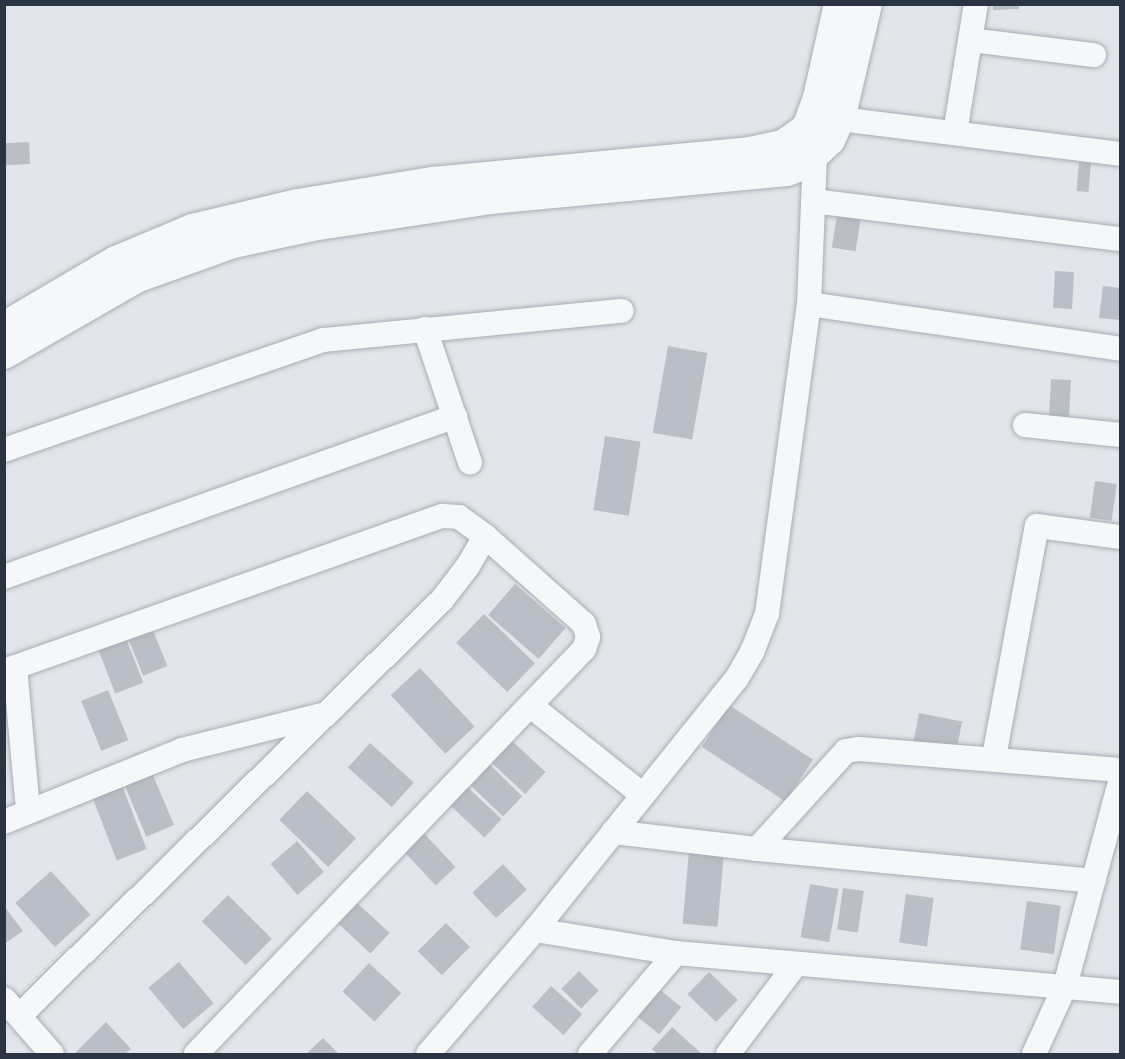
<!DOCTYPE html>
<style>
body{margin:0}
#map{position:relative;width:1125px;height:1059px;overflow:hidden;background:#e2e6ea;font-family:Figtree,sans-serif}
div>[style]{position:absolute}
.building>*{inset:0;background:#babfc7;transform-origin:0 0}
.roads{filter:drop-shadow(0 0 2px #a7adb4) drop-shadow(0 0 2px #a7adb4)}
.minor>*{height:24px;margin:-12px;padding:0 12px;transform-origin:12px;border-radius:12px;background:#f5f7f9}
.tertiary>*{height:30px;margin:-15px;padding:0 15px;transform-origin:15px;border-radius:15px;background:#f5f7f9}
span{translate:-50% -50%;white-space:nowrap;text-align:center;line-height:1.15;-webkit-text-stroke:4.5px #f2f5f8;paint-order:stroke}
.frame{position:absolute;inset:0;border:6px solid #2b3442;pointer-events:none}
</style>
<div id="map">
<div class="building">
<div style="clip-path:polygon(993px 4px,1019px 4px,1019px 9px,993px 10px)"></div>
<div style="left:29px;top:142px;width:22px;height:24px;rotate:87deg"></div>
<div style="left:1079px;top:162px;width:12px;height:29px;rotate:5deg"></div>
<div style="left:837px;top:215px;width:24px;height:33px;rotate:9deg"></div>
<div style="left:1055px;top:271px;width:19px;height:37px;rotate:3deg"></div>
<div style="clip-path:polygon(1103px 286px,1120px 288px,1120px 320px,1099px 318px)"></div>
<div style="left:668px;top:346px;width:40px;height:88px;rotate:10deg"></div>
<div style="left:1051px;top:379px;width:20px;height:39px;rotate:3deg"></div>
<div style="left:605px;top:436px;width:36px;height:75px;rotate:9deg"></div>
<div style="left:1095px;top:481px;width:22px;height:37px;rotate:8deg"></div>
<div style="left:515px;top:584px;width:67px;height:41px;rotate:41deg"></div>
<div style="left:484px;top:614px;width:71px;height:40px;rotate:44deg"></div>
<div style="left:152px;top:628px;width:41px;height:26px;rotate:68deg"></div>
<div style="left:126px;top:638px;width:48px;height:30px;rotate:69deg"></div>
<div style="left:420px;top:668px;width:80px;height:40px;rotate:47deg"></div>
<div style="left:108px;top:690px;width:54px;height:29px;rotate:68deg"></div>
<div style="left:729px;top:705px;width:100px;height:50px;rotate:33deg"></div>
<div style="left:919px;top:713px;width:44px;height:30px;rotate:11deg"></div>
<div style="left:509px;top:738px;width:50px;height:30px;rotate:43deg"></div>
<div style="left:370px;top:743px;width:59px;height:33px;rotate:42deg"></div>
<div style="left:490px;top:765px;width:45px;height:28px;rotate:44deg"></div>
<div style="left:149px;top:766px;width:64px;height:30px;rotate:67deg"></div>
<div style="left:120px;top:780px;width:74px;height:32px;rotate:69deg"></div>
<div style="left:465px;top:785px;width:50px;height:25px;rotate:43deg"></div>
<div style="left:307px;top:791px;width:68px;height:40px;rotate:44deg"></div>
<div style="left:420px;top:829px;width:52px;height:27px;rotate:47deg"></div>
<div style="left:297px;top:841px;width:41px;height:35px;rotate:49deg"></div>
<div style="left:689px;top:851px;width:35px;height:73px;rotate:5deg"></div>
<div style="left:503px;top:864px;width:35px;height:42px;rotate:47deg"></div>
<div style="left:51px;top:871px;width:59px;height:48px;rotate:48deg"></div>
<div style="left:810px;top:884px;width:29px;height:54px;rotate:10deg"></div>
<div style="left:843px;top:888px;width:21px;height:42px;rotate:8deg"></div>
<div style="left:906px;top:894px;width:28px;height:49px;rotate:8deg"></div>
<div style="left:228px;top:895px;width:62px;height:37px;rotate:45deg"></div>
<div style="left:353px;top:899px;width:50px;height:28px;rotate:43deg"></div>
<div style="left:1027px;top:901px;width:34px;height:49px;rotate:8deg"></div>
<div style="clip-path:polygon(4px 906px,23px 931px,4px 944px)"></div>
<div style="left:446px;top:923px;width:34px;height:40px;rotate:45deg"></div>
<div style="left:179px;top:962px;width:54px;height:40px;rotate:50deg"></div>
<div style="left:369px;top:963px;width:44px;height:39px;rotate:43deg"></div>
<div style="left:579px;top:971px;width:28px;height:25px;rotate:45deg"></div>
<div style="left:709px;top:972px;width:40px;height:31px;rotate:44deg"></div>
<div style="left:654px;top:985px;width:35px;height:35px;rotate:39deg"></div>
<div style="left:551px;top:986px;width:42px;height:28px;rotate:42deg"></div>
<div style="clip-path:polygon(106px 1022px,131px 1049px,125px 1054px,74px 1054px)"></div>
<div style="clip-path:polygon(672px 1027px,702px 1054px,657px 1054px,652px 1049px)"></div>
<div style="clip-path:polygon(323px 1038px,339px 1054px,306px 1054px)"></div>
</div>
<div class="roads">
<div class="minor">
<div style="left:971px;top:40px;width:124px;rotate:7deg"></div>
<div style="left:840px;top:119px;width:282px;rotate:7.1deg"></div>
<div style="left:955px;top:133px;width:131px;rotate:-80.8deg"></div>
<div style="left:813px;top:201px;width:309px;rotate:7.1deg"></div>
<div style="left:809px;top:304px;width:314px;rotate:8.2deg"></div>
<div style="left:425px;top:329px;width:141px;rotate:71.4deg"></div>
<div style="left:1025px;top:425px;width:96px;rotate:6deg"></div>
<div style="left:4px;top:450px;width:338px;rotate:-19deg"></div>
<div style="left:324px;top:340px;width:299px;rotate:-5.6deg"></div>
<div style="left:4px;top:577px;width:479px;rotate:-19.6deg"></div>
<div style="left:15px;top:667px;width:144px;rotate:84.8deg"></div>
<div style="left:4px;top:671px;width:465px;rotate:-19.5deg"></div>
<div style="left:442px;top:516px;width:17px;rotate:3deg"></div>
<div style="left:459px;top:517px;width:32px;rotate:36deg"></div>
<div style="left:485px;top:536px;width:132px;rotate:41.6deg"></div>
<div style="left:584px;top:624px;width:14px;rotate:73deg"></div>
<div style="left:588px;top:637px;width:13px;rotate:108deg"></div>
<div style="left:584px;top:649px;width:561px;rotate:133.77deg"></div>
<div style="left:531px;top:706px;width:143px;rotate:38.5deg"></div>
<div style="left:994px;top:757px;width:235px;rotate:-79.5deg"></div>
<div style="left:1037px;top:526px;width:84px;rotate:7.5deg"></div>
<div style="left:4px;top:822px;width:192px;rotate:-22deg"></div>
<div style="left:182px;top:750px;width:144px;rotate:-14deg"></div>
<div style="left:613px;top:832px;width:145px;rotate:6.7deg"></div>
<div style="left:757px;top:849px;width:132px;rotate:-47.8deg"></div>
<div style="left:846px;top:751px;width:13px;rotate:-9deg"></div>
<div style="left:859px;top:749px;width:262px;rotate:4.6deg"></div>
<div style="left:757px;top:849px;width:338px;rotate:5.4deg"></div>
<div style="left:535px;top:930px;width:143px;rotate:9.3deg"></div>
<div style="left:676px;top:953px;width:446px;rotate:5deg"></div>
<div style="left:4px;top:999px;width:73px;rotate:48.9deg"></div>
<div style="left:19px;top:1016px;width:592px;rotate:-44.52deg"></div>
<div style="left:441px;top:601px;width:44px;rotate:-52.4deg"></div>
<div style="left:468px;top:566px;width:34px;rotate:-60deg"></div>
<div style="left:428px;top:1054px;width:164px;rotate:-49.2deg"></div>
<div style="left:535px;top:930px;width:323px;rotate:-51.3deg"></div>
<div style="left:737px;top:678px;width:30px;rotate:-60deg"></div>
<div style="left:752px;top:652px;width:41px;rotate:-68.5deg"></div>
<div style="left:767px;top:614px;width:313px;rotate:-82.3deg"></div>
<div style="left:809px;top:304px;width:147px;rotate:-87.7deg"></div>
<div style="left:815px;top:157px;width:14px;rotate:-107deg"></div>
<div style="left:590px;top:1054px;width:133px;rotate:-49.6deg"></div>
<div style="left:728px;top:1054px;width:113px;rotate:-52.9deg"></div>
<div style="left:1034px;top:1054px;width:75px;rotate:-65.5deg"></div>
<div style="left:1065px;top:986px;width:211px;rotate:-74.9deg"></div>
</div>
<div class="tertiary">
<div style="left:4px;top:327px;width:130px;rotate:-30.5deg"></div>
<div style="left:116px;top:261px;width:82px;rotate:-22.8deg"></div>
<div style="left:192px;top:229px;width:109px;rotate:-13.3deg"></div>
<div style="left:298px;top:204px;width:137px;rotate:-9.3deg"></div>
<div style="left:433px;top:182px;width:318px;rotate:-5.4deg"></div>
<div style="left:750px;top:152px;width:34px;rotate:-12deg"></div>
<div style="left:783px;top:145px;width:29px;rotate:-35deg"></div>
<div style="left:807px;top:128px;width:32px;rotate:-70deg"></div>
<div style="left:818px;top:98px;width:96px;rotate:-77.4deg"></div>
<div style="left:4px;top:354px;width:152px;rotate:-29.9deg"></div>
<div style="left:136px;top:278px;width:103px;rotate:-19.8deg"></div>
<div style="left:233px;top:243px;width:81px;rotate:-12.1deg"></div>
<div style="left:312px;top:226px;width:180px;rotate:-8.6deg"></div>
<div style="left:490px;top:199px;width:298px;rotate:-5.4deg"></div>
<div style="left:787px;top:171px;width:17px;rotate:-21deg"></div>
<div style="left:803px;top:165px;width:37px;rotate:-43deg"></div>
<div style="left:830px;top:140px;width:23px;rotate:-65deg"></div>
<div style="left:840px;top:119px;width:118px;rotate:-76.8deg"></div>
</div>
</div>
<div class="frame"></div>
</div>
